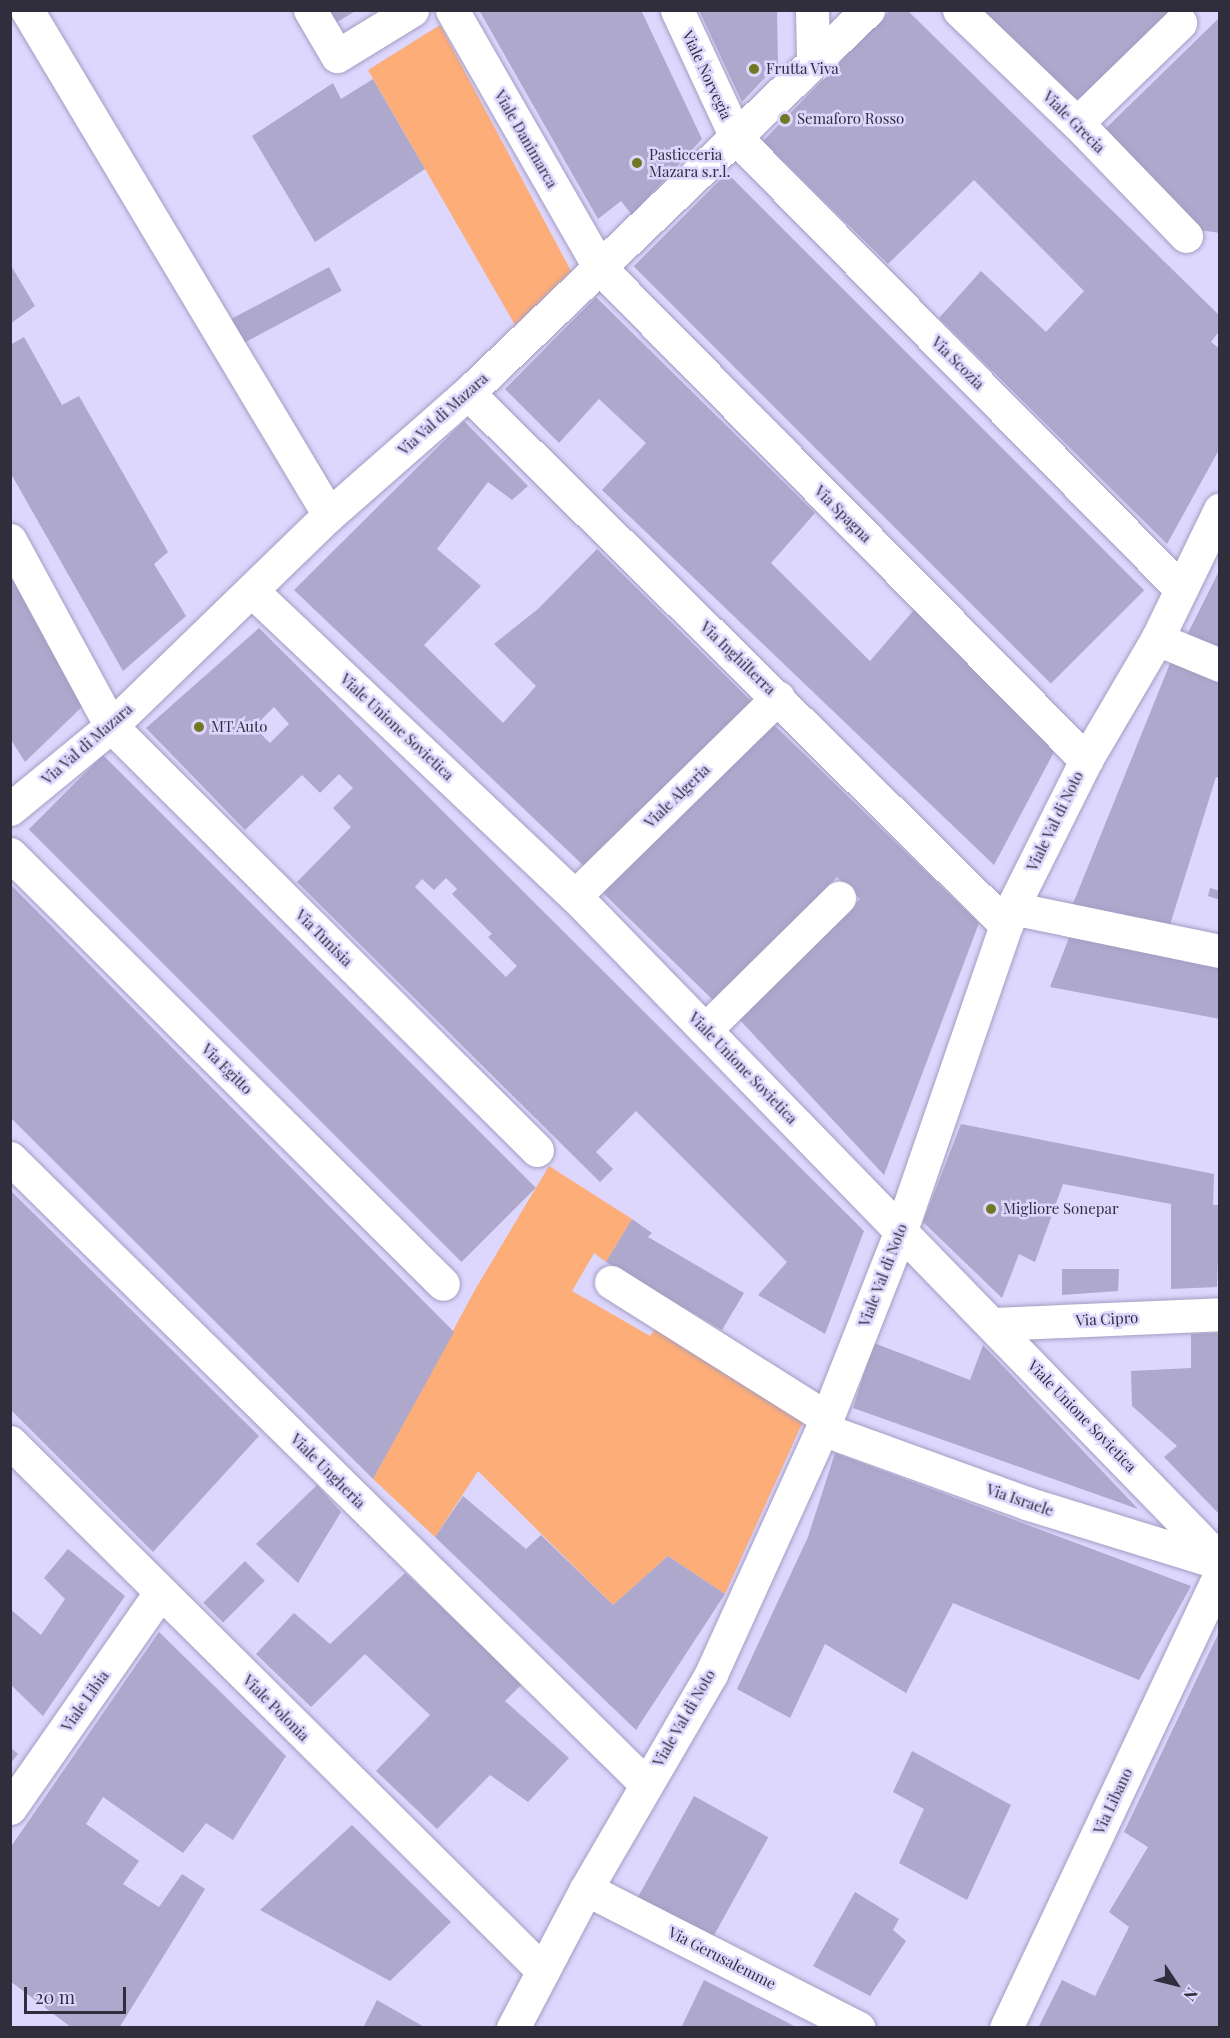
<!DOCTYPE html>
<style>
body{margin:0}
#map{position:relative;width:1230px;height:2038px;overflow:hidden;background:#ddd6fd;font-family:"Playfair Display",serif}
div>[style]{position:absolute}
.green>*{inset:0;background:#fcad78}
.building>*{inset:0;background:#aea8cd;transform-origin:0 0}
.roads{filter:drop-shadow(0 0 2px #a49dc2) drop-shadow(0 0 2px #a49dc2)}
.minor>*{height:33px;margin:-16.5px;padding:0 16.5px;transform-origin:16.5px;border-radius:16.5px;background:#fff}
.dots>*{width:16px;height:16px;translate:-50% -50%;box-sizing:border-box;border:3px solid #ddd6fd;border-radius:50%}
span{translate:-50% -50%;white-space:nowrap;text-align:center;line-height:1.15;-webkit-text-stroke:5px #ddd6fd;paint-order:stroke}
.poi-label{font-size:15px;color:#302d3c}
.left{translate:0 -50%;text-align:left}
.street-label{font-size:15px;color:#302d3c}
.frame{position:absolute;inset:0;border:12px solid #302d3c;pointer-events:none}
.north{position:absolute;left:1146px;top:1954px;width:60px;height:60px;-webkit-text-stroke:4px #ddd6fd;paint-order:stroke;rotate:125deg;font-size:16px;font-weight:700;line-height:24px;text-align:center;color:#302d3c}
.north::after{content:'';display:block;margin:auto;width:21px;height:27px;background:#302d3c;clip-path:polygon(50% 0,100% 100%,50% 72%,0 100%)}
.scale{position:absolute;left:24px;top:1987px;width:102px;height:27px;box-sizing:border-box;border:3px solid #302d3c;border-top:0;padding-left:8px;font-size:18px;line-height:21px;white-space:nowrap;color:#302d3c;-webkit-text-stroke:4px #ddd6fd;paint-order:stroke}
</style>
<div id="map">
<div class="green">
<div style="clip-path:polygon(440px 25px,571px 271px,515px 325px,368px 70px)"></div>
<div style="clip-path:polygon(549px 1166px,632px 1219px,606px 1262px,594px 1253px,572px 1291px,650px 1336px,660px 1322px,805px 1417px,725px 1594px,668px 1556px,613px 1605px,478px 1471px,435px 1537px,373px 1479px,476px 1288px)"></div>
</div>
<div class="building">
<div style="clip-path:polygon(321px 10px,357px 10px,331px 26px)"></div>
<div style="clip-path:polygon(479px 10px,641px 10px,702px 139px,632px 215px,621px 201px,598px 219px)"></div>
<div style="clip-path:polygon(699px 10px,777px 10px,778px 64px,742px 102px)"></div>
<div style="clip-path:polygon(891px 10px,907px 10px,1220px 316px,1220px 330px,1211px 342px,1220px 349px,1220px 448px,1167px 544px,939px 318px,981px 271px,1046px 332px,1084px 291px,974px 180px,888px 264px,763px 141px)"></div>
<div style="clip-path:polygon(976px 10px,1176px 10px,1078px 108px)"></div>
<div style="clip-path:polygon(1220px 17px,1220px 233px,1200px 230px,1102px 132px)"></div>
<div style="clip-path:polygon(373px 79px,425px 169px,315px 242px,252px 136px,333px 83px,341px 99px)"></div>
<div style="left:727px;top:173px;width:590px;height:132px;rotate:45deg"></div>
<div style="clip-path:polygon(10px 264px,35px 306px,10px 324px)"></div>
<div style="left:329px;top:267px;width:27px;height:112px;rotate:62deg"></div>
<div style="clip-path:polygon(596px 297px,815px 513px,771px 563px,870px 661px,914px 610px,1054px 752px,994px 865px,602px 490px,646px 443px,599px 399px,559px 443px,505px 389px)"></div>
<div style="clip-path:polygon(24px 337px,62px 405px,79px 396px,168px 552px,154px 564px,186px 616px,123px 671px,10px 472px,10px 345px)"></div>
<div style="clip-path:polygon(464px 421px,528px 486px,512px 500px,488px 482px,437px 549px,481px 586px,424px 645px,503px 723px,536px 686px,494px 644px,538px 609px,597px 549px,753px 703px,586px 868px,294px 590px)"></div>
<div style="clip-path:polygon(1220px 569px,1220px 651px,1184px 641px)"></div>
<div style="clip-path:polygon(10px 571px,87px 702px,25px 762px,10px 738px)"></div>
<div style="clip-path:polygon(evenodd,259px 628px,864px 1231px,825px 1334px,758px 1295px,787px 1262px,636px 1111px,596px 1152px,613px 1169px,600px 1182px,297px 882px,351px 827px,333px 808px,353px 788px,339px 774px,320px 793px,302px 775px,245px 830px,146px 728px,259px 628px,274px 707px,289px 724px,270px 743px,254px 727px,274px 707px,259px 628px,446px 878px,457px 889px,452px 894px,492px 934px,488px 937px,517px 966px,506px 977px,415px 887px,422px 879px,434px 890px,446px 878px)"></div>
<div style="clip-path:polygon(1171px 661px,1220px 683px,1220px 778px,1216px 777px,1169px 928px,1072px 906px)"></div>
<div style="clip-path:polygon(772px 723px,979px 923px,884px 1175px,739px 1019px,860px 899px,837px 877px,714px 1001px,602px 892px)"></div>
<div style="left:103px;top:755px;width:612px;height:105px;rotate:45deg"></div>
<div style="clip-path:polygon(10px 884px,454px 1332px,373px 1479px,10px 1117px)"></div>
<div style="clip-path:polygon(1210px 888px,1220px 891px,1220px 900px,1208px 896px)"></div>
<div style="clip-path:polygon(1070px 935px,1220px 965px,1220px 1019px,1050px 987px)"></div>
<div style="clip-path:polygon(961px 1124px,1214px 1174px,1213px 1205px,1220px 1205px,1217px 1287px,1171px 1289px,1171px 1204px,1063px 1184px,1035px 1262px,1019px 1254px,1002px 1298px,923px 1222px)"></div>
<div style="clip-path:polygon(10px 1190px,259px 1436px,153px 1552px,10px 1409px)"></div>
<div style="clip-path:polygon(632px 1219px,652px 1233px,648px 1237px,744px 1293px,722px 1330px,606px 1262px)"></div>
<div style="clip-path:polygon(1062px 1269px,1119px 1269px,1118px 1291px,1062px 1295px)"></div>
<div style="clip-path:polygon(1220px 1333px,1220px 1515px,1164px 1457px,1177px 1446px,1132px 1406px,1131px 1371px,1191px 1368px,1191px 1334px)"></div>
<div style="clip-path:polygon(874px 1343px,970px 1380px,983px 1345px,1138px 1509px,853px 1408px)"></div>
<div style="clip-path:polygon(835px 1453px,1191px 1586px,1139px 1680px,953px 1603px,906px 1693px,825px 1644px,790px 1718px,737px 1689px,808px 1537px)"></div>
<div style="clip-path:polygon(317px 1485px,341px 1512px,298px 1583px,256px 1544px)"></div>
<div style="clip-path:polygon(463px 1496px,526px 1549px,541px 1535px,613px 1605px,668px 1556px,725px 1594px,636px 1730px,435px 1537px)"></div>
<div style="clip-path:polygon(68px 1549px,125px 1596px,43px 1716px,10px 1684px,10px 1609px,41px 1635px,65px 1599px,44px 1578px)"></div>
<div style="left:245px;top:1561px;width:28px;height:59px;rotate:45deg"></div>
<div style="clip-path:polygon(405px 1573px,523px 1683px,505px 1701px,569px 1758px,528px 1802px,490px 1775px,437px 1829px,376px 1771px,430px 1715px,365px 1654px,311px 1707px,256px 1654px,294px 1613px,330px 1644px)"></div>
<div style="clip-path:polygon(1220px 1630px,1220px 2028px,1038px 2028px,1062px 1980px,1095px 1996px,1129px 1927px,1109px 1912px,1148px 1847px,1124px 1832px)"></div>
<div style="clip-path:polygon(159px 1632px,286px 1756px,233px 1840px,206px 1823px,183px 1853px,103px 1797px,86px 1824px,139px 1861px,123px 1884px,159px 1907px,182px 1874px,205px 1889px,119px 2028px,72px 2028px,10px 1981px,10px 1848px)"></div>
<div style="clip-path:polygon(10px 1747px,18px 1754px,10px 1764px)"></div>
<div style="clip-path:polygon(912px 1751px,1011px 1805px,967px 1900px,899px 1863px,924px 1809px,893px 1792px)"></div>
<div style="left:694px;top:1796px;width:85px;height:117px;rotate:29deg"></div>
<div style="clip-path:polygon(352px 1825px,451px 1922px,390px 1981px,260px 1910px)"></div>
<div style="clip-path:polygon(855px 1892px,899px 1919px,893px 1930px,906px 1941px,870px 1996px,813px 1966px)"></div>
<div style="clip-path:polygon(704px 1980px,798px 2028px,681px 2028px)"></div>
<div style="clip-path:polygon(377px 2000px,426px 2028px,363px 2028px)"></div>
</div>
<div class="roads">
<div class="minor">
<div style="left:27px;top:10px;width:588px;rotate:59.12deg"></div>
<div style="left:310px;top:10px;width:53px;rotate:59.6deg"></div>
<div style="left:337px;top:56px;width:88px;rotate:-31.5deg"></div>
<div style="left:452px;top:10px;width:297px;rotate:60.2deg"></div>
<div style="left:600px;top:268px;width:692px;rotate:45.35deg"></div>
<div style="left:677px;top:10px;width:142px;rotate:65.1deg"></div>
<div style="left:737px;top:139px;width:629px;rotate:45.39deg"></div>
<div style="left:812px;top:10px;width:49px;rotate:88.8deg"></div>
<div style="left:959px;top:10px;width:163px;rotate:43.8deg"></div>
<div style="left:1077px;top:123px;width:157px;rotate:46deg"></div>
<div style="left:1077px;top:123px;width:144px;rotate:-44.2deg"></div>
<div style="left:468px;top:393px;width:757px;rotate:44.68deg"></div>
<div style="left:10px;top:540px;width:212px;rotate:61.5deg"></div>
<div style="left:111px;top:726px;width:601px;rotate:44.87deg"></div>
<div style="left:252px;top:591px;width:444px;rotate:43.4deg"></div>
<div style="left:575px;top:896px;width:926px;rotate:45.83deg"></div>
<div style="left:1157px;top:639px;width:68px;rotate:22.4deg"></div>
<div style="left:10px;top:809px;width:131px;rotate:-39.4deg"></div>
<div style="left:111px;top:726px;width:303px;rotate:-44.1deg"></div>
<div style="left:329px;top:515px;width:185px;rotate:-41.3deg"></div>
<div style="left:468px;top:393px;width:554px;rotate:-43.76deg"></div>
<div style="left:10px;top:854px;width:610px;rotate:44.8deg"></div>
<div style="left:575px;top:896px;width:284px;rotate:-44.4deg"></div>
<div style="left:1012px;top:908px;width:212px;rotate:11.7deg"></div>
<div style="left:706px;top:1029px;width:187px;rotate:-44.6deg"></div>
<div style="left:10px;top:1158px;width:892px;rotate:44.55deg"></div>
<div style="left:611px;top:1282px;width:255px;rotate:32.2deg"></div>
<div style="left:994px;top:1324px;width:226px;rotate:-2.5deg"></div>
<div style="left:822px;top:1429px;width:217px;rotate:19.9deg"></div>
<div style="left:1026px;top:1503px;width:203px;rotate:17.2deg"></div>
<div style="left:10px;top:1442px;width:751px;rotate:44.78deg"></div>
<div style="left:10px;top:1808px;width:262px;rotate:-55.1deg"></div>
<div style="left:586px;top:1889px;width:306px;rotate:27deg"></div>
<div style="left:513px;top:2028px;width:157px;rotate:-62.3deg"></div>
<div style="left:586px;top:1889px;width:249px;rotate:-59.8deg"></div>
<div style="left:711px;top:1674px;width:281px;rotate:-65.6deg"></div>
<div style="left:827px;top:1418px;width:202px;rotate:-68.5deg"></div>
<div style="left:901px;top:1230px;width:341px;rotate:-71deg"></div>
<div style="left:1012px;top:908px;width:165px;rotate:-63.4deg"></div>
<div style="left:1086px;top:760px;width:140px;rotate:-59.6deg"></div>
<div style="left:1157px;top:639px;width:144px;rotate:-64.1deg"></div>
<div style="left:1006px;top:2028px;width:502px;rotate:-64.76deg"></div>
</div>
</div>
<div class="dots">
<div style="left:754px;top:69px;background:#717821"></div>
<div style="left:785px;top:119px;background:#717821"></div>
<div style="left:637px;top:163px;background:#717821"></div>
<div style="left:199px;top:727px;background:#717821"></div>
<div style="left:991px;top:1209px;background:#717821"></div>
</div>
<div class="poi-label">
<span class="left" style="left:766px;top:69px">Frutta Viva</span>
<span class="left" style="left:797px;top:119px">Semaforo Rosso</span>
<span class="left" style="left:649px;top:163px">Pasticceria<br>Mazara s.r.l.</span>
<span class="left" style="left:211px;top:727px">MT Auto</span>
<span class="left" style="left:1003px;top:1209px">Migliore Sonepar</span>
</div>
<div class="street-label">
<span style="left:707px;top:75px;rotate:65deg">Viale Norvegia</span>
<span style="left:1074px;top:122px;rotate:45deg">Viale Grecia</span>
<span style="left:526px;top:139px;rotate:60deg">Viale Danimarca</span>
<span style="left:958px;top:363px;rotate:45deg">Via Scozia</span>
<span style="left:443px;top:414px;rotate:-42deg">Via Val di Mazara</span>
<span style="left:843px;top:514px;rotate:45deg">Via Spagna</span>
<span style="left:738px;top:658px;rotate:44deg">Via Inghilterra</span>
<span style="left:397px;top:727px;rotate:43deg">Viale Unione Sovietica</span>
<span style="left:87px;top:744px;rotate:-41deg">Via Val di Mazara</span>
<span style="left:677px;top:796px;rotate:-44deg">Viale Algeria</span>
<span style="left:1055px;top:821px;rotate:-64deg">Viale Val di Noto</span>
<span style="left:324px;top:938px;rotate:45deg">Via Tunisia</span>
<span style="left:743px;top:1068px;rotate:46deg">Viale Unione Sovietica</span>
<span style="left:227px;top:1069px;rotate:45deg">Via Egitto</span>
<span style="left:883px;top:1275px;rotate:-69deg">Viale Val di Noto</span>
<span style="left:1107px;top:1319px;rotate:-3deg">Via Cipro</span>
<span style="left:1082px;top:1416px;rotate:46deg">Viale Unione Sovietica</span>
<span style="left:328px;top:1471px;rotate:45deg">Viale Ungheria</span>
<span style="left:1020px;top:1500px;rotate:19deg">Via Israele</span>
<span style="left:85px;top:1701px;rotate:-55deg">Viale Libia</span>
<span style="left:276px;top:1708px;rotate:45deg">Viale Polonia</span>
<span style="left:684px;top:1718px;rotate:-60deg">Viale Val di Noto</span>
<span style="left:1113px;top:1801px;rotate:-65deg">Via Libano</span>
<span style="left:722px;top:1958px;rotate:27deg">Via Gerusalemme</span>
</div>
<div class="frame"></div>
<div class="north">N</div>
<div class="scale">20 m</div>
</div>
